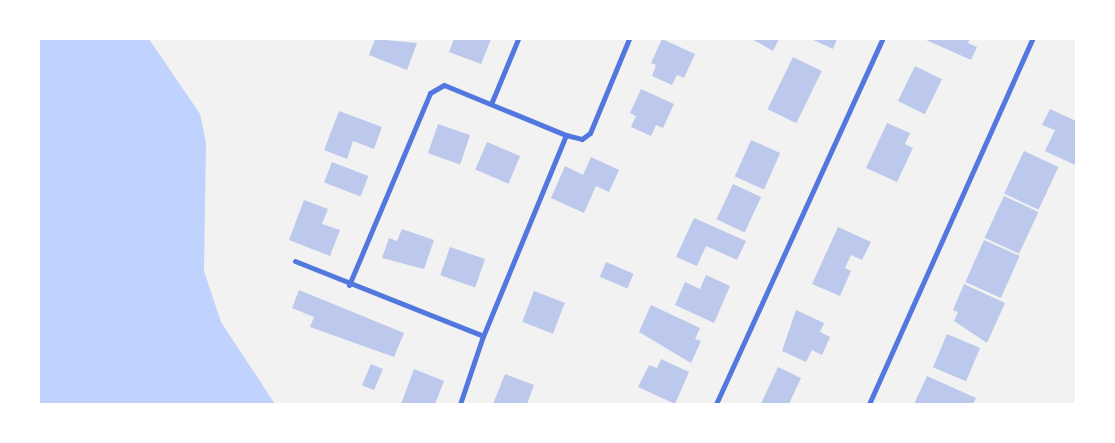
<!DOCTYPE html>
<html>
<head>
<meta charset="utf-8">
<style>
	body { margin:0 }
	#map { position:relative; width:1115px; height:443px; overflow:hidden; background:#f2f2f2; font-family:Jost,sans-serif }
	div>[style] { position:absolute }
	.water>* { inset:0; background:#bfd3fe }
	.building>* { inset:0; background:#bdc9ec; transform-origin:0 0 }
	.minor>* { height:5px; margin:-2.5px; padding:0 2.5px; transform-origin:2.5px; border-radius:2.5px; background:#5277de }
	span { translate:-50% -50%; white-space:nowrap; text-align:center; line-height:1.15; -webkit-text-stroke:4px #fff; paint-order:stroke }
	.frame { position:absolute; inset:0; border:40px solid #fff; pointer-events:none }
</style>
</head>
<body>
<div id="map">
	<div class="water">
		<i style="clip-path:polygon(39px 39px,149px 39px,200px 114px,206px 142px,204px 271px,221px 322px,275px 404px,39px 404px)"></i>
	</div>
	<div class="building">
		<i style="clip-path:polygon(375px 39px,417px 43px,407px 70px,369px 55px)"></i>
		<i style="clip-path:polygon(454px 39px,491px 39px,481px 64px,449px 52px)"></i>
		<i style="clip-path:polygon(662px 39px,695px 54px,684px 78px,677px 75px,672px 85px,652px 76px,656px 65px,651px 63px)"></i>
		<i style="clip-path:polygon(752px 39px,779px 39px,773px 51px)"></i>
		<i style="clip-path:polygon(811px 39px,837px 39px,833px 49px)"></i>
		<i style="clip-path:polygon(924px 39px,970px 39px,968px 43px,977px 47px,971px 60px)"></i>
		<i style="left:793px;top:57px;width:32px;height:58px;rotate:26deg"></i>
		<i style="left:915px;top:66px;width:30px;height:39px;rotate:26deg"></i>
		<i style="clip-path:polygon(641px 89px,674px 104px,663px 128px,656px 125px,651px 136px,631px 127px,636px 116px,630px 113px)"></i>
		<i style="clip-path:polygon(1050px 109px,1076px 121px,1075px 165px,1045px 151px,1055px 130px,1042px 125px)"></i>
		<i style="clip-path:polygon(339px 111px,382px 127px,374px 149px,353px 141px,347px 159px,324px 150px)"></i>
		<i style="clip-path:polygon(887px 123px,910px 133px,905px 144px,913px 148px,897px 182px,866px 168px)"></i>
		<i style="left:438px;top:124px;width:34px;height:31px;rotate:19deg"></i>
		<i style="left:751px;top:140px;width:32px;height:40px;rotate:24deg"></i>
		<i style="left:487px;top:142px;width:36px;height:30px;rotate:23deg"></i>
		<i style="left:1024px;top:151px;width:38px;height:47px;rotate:25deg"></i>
		<i style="clip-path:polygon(591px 157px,619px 170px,609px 192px,596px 186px,584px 213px,551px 198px,565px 166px,583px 175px)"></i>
		<i style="left:332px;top:162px;width:39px;height:22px;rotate:21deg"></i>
		<i style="left:733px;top:184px;width:31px;height:39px;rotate:25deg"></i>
		<i style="left:1004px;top:196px;width:38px;height:46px;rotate:25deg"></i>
		<i style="clip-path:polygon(304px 200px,328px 209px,322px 224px,340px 230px,330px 256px,289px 240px)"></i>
		<i style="clip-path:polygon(694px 218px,746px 241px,737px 260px,706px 246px,697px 266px,676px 257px)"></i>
		<i style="clip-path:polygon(838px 227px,871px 242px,862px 260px,851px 255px,845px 268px,851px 271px,840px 296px,812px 284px)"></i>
		<i style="clip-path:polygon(402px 229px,434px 240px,424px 269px,382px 258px,389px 238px,397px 241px)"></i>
		<i style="left:984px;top:240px;width:39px;height:46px;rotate:24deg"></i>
		<i style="left:450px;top:247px;width:37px;height:30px;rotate:19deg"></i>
		<i style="left:606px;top:262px;width:30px;height:16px;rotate:23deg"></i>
		<i style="clip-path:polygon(706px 275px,730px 286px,714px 323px,675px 305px,685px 282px,700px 289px)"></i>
		<i style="clip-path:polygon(964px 284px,1005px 303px,987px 343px,954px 321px,958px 312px,953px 310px)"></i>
		<i style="clip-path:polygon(299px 290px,404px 333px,394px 357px,310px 327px,314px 317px,292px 308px)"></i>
		<i style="left:534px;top:291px;width:33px;height:33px;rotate:21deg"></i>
		<i style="clip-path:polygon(651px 305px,700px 328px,695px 339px,701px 341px,691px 363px,639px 332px)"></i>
		<i style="clip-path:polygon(796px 310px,824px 323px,820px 332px,830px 337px,822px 355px,812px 350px,806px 362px,782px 351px)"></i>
		<i style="left:947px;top:334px;width:36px;height:36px;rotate:23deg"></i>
		<i style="clip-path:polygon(661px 359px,689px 372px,675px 404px,638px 387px,649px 365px,657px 368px)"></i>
		<i style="left:371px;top:364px;width:13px;height:23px;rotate:23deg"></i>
		<i style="clip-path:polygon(778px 367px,801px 378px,789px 404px,761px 404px)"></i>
		<i style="clip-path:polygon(414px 369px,444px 381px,435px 404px,401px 404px)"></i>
		<i style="clip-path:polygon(505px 374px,534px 385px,527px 404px,493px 404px)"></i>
		<i style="clip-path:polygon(927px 376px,976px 398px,973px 404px,914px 404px)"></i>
	</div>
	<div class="minor">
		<i style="left:491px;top:104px;width:70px;rotate:-67.4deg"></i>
		<i style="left:566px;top:135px;width:16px;rotate:14deg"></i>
		<i style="left:582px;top:139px;width:10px;rotate:-37deg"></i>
		<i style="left:590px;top:133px;width:102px;rotate:-67.5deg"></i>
		<i style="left:295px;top:261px;width:202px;rotate:21.7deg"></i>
		<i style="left:349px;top:285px;width:208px;rotate:-67.1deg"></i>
		<i style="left:430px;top:93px;width:16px;rotate:-30deg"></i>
		<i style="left:444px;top:85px;width:132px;rotate:22.3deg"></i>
		<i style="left:566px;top:135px;width:217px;rotate:112.4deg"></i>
		<i style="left:483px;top:336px;width:72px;rotate:108.7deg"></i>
		<i style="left:716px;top:404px;width:401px;rotate:-65.5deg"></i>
		<i style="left:869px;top:404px;width:400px;rotate:-65.9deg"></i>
	</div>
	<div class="frame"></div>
</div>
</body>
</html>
